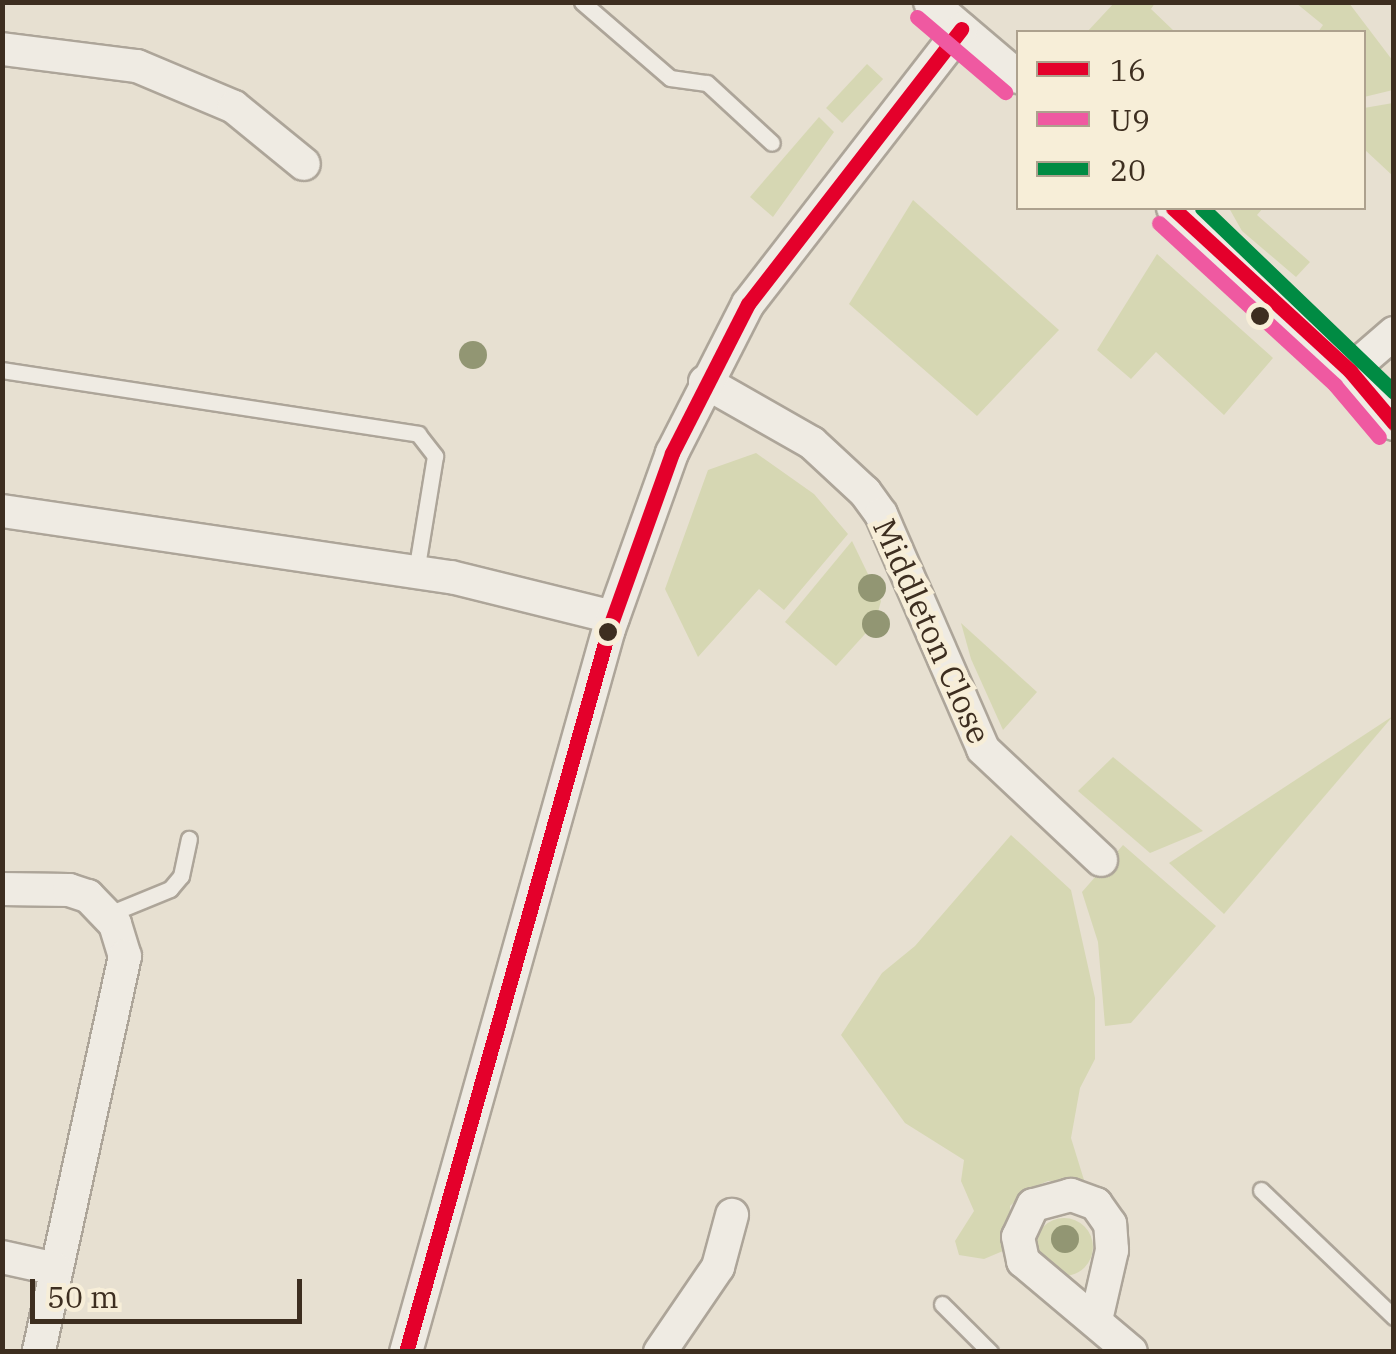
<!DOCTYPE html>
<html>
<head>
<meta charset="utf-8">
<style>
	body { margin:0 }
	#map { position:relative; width:1396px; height:1354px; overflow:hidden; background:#e7e0d1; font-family:"IBM Plex Serif",serif }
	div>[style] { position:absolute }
	.green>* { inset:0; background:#d6d7b3; transform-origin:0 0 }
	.round { border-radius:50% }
	.roads { filter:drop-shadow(2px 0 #ada599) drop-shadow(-2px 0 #ada599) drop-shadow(0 2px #ada599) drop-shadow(0 -2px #ada599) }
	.lane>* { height:15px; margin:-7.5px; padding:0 7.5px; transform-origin:7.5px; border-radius:7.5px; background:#efebe3 }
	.street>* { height:32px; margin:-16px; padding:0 16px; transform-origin:16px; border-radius:16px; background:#efebe3 }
	.bus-1>* { height:15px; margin:-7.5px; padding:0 7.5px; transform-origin:7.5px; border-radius:7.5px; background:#e4002b }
	.bus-2>* { height:15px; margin:-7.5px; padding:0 7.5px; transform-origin:7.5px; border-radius:7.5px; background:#ef59a1 }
	.bus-3>* { height:15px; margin:-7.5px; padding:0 7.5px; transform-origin:7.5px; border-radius:7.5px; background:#008b43 }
	.trees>* { width:28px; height:28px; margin:-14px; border-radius:50%; background:#929673 }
	.dots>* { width:28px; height:28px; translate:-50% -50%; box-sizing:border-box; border:5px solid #f7eed8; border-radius:50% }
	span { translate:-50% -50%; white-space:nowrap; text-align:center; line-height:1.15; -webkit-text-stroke:9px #f7eed8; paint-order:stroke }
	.street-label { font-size:32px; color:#3d2e20 }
	.frame { position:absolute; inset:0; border:5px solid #3d2e20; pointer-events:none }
	.legend { position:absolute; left:1016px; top:30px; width:350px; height:180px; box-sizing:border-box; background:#f7eed8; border:2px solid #ada18e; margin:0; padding:12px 18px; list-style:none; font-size:30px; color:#3d2e20 }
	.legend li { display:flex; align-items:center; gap:20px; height:50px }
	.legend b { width:50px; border:2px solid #ada18e }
	.scale { position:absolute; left:30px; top:1279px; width:272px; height:45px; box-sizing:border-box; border:5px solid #3d2e20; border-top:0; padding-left:12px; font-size:30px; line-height:35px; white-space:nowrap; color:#3d2e20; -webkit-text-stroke:8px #f7eed8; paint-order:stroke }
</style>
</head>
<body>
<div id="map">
	<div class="green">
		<i style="clip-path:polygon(1115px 2px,1155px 3px,1151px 9px,1175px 32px,1087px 32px)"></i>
		<i style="clip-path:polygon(1296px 3px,1349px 3px,1393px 61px,1393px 90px,1364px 97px,1364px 32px,1318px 32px,1323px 25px)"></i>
		<i style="left:867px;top:64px;width:22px;height:60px;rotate:43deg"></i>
		<i style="clip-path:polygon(1393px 103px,1394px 103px,1393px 176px,1364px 149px,1364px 108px)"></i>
		<i style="clip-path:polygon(819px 117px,834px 132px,773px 217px,750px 197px)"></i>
		<i style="clip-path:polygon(913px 200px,1059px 330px,977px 416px,849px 304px)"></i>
		<i style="clip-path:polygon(1229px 208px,1263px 208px,1257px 215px,1310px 262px,1296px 277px,1242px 231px)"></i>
		<i style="clip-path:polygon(1157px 254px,1273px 358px,1224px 415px,1156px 352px,1131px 379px,1097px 350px)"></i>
		<i style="clip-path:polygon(756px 453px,814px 494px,848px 534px,784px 610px,759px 589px,698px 657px,665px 589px,708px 470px)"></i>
		<i style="clip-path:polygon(852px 541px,881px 601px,875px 623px,836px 666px,785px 622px)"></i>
		<i style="clip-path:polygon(961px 623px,1037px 692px,1003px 730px,971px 659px)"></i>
		<i style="clip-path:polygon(1393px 716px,1224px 914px,1169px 863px)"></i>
		<i style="clip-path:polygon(1113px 757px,1203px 831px,1150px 853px,1078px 791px)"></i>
		<i style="clip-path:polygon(1011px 835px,1071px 890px,1095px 998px,1095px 1059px,1080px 1088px,1071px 1138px,1084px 1180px,1048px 1181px,1029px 1189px,1010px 1206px,1010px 1248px,984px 1259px,959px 1255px,955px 1241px,974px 1211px,961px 1181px,964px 1160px,905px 1123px,841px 1035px,882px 973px,915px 946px)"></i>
		<i style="clip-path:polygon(1123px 845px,1216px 926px,1131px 1023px,1105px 1026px,1098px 942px,1082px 892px)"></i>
		<i class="round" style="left:1035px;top:1218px;width:58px;height:58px"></i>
	</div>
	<div class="roads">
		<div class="lane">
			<i style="left:582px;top:2px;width:116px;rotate:40.8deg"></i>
			<i style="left:670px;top:78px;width:37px;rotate:8deg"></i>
			<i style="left:707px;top:83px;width:88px;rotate:42.7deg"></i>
			<i style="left:2px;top:370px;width:421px;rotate:8.7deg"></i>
			<i style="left:418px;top:434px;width:28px;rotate:52deg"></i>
			<i style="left:435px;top:456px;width:118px;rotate:99.3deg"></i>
			<i style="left:109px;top:914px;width:66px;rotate:-22.3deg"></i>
			<i style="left:170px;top:889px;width:17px;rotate:-50deg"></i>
			<i style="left:181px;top:876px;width:38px;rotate:-78deg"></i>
			<i style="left:1261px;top:1190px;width:184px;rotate:43.7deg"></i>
			<i style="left:942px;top:1304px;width:68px;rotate:45deg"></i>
		</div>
		<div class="street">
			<i style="left:930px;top:2px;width:116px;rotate:40.4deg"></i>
			<i style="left:2px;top:49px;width:136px;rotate:7.2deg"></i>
			<i style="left:137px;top:66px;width:105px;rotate:22.9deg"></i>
			<i style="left:234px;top:107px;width:90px;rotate:39.2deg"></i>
			<i style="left:1173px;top:208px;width:241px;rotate:42.6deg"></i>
			<i style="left:1350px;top:371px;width:69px;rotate:50.3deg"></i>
			<i style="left:1350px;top:371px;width:58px;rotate:-40.8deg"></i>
			<i style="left:705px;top:382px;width:123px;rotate:29.7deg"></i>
			<i style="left:812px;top:443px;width:72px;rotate:42.8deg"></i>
			<i style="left:865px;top:492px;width:27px;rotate:54deg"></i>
			<i style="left:881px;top:514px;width:256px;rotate:66.5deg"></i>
			<i style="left:983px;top:749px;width:162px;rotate:43.2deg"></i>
			<i style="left:2px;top:511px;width:454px;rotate:8.4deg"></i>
			<i style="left:451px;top:577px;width:167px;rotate:13.9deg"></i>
			<i style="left:2px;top:889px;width:67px;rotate:0.9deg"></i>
			<i style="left:69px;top:890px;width:20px;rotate:18deg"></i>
			<i style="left:88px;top:896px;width:39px;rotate:46deg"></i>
			<i style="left:115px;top:924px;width:34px;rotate:73deg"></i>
			<i style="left:125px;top:956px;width:405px;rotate:102.3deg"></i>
			<i style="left:2px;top:1257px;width:55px;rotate:12.5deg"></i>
			<i style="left:1096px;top:1320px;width:72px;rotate:-77.1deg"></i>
			<i style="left:1112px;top:1250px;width:26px;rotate:-94deg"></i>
			<i style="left:1110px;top:1224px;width:24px;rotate:-125deg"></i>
			<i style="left:1096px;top:1204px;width:27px;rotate:-160deg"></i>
			<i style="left:1071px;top:1195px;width:39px;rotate:165deg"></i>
			<i style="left:1033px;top:1205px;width:35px;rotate:115deg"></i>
			<i style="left:1018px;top:1237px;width:25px;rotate:78deg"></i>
			<i style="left:1023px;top:1261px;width:141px;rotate:40.1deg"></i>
			<i style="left:406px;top:1352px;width:751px;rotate:-74.32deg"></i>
			<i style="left:609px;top:629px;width:187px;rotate:-70.3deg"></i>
			<i style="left:672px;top:453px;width:167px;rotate:-63deg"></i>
			<i style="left:748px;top:304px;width:348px;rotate:-52.2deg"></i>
			<i style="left:660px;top:1352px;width:103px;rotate:-55.7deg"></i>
			<i style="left:718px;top:1267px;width:54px;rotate:-74.9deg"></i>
		</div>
	</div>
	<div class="bus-1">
		<i style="left:1173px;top:208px;width:241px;rotate:42.6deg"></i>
		<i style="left:1350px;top:371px;width:68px;rotate:49.8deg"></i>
		<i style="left:406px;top:1352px;width:751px;rotate:-74.32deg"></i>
		<i style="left:609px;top:629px;width:187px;rotate:-70.3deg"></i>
		<i style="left:672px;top:453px;width:167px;rotate:-63deg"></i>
		<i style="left:748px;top:304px;width:348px;rotate:-52.2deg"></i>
	</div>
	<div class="bus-2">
		<i style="left:917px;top:17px;width:116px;rotate:40.4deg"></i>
		<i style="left:1159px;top:223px;width:239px;rotate:42.6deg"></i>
		<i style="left:1335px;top:385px;width:68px;rotate:49.8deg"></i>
	</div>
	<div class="bus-3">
		<i style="left:1202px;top:208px;width:266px;rotate:43.8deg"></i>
	</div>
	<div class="trees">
		<i style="left:473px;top:355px"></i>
		<i style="left:872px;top:588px"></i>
		<i style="left:876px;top:624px"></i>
		<i style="left:1065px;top:1239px"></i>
	</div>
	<div class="dots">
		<i style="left:1260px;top:316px;background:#3d2e20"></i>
		<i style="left:608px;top:632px;background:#3d2e20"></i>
	</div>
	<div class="street-label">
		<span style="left:932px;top:631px;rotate:66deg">Middleton Close</span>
	</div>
	<div class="frame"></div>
	<ul class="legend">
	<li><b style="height:12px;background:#e4002b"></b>16</li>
	<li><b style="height:12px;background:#ef59a1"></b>U9</li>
	<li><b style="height:12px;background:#008b43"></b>20</li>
	</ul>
	<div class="scale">50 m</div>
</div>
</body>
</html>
